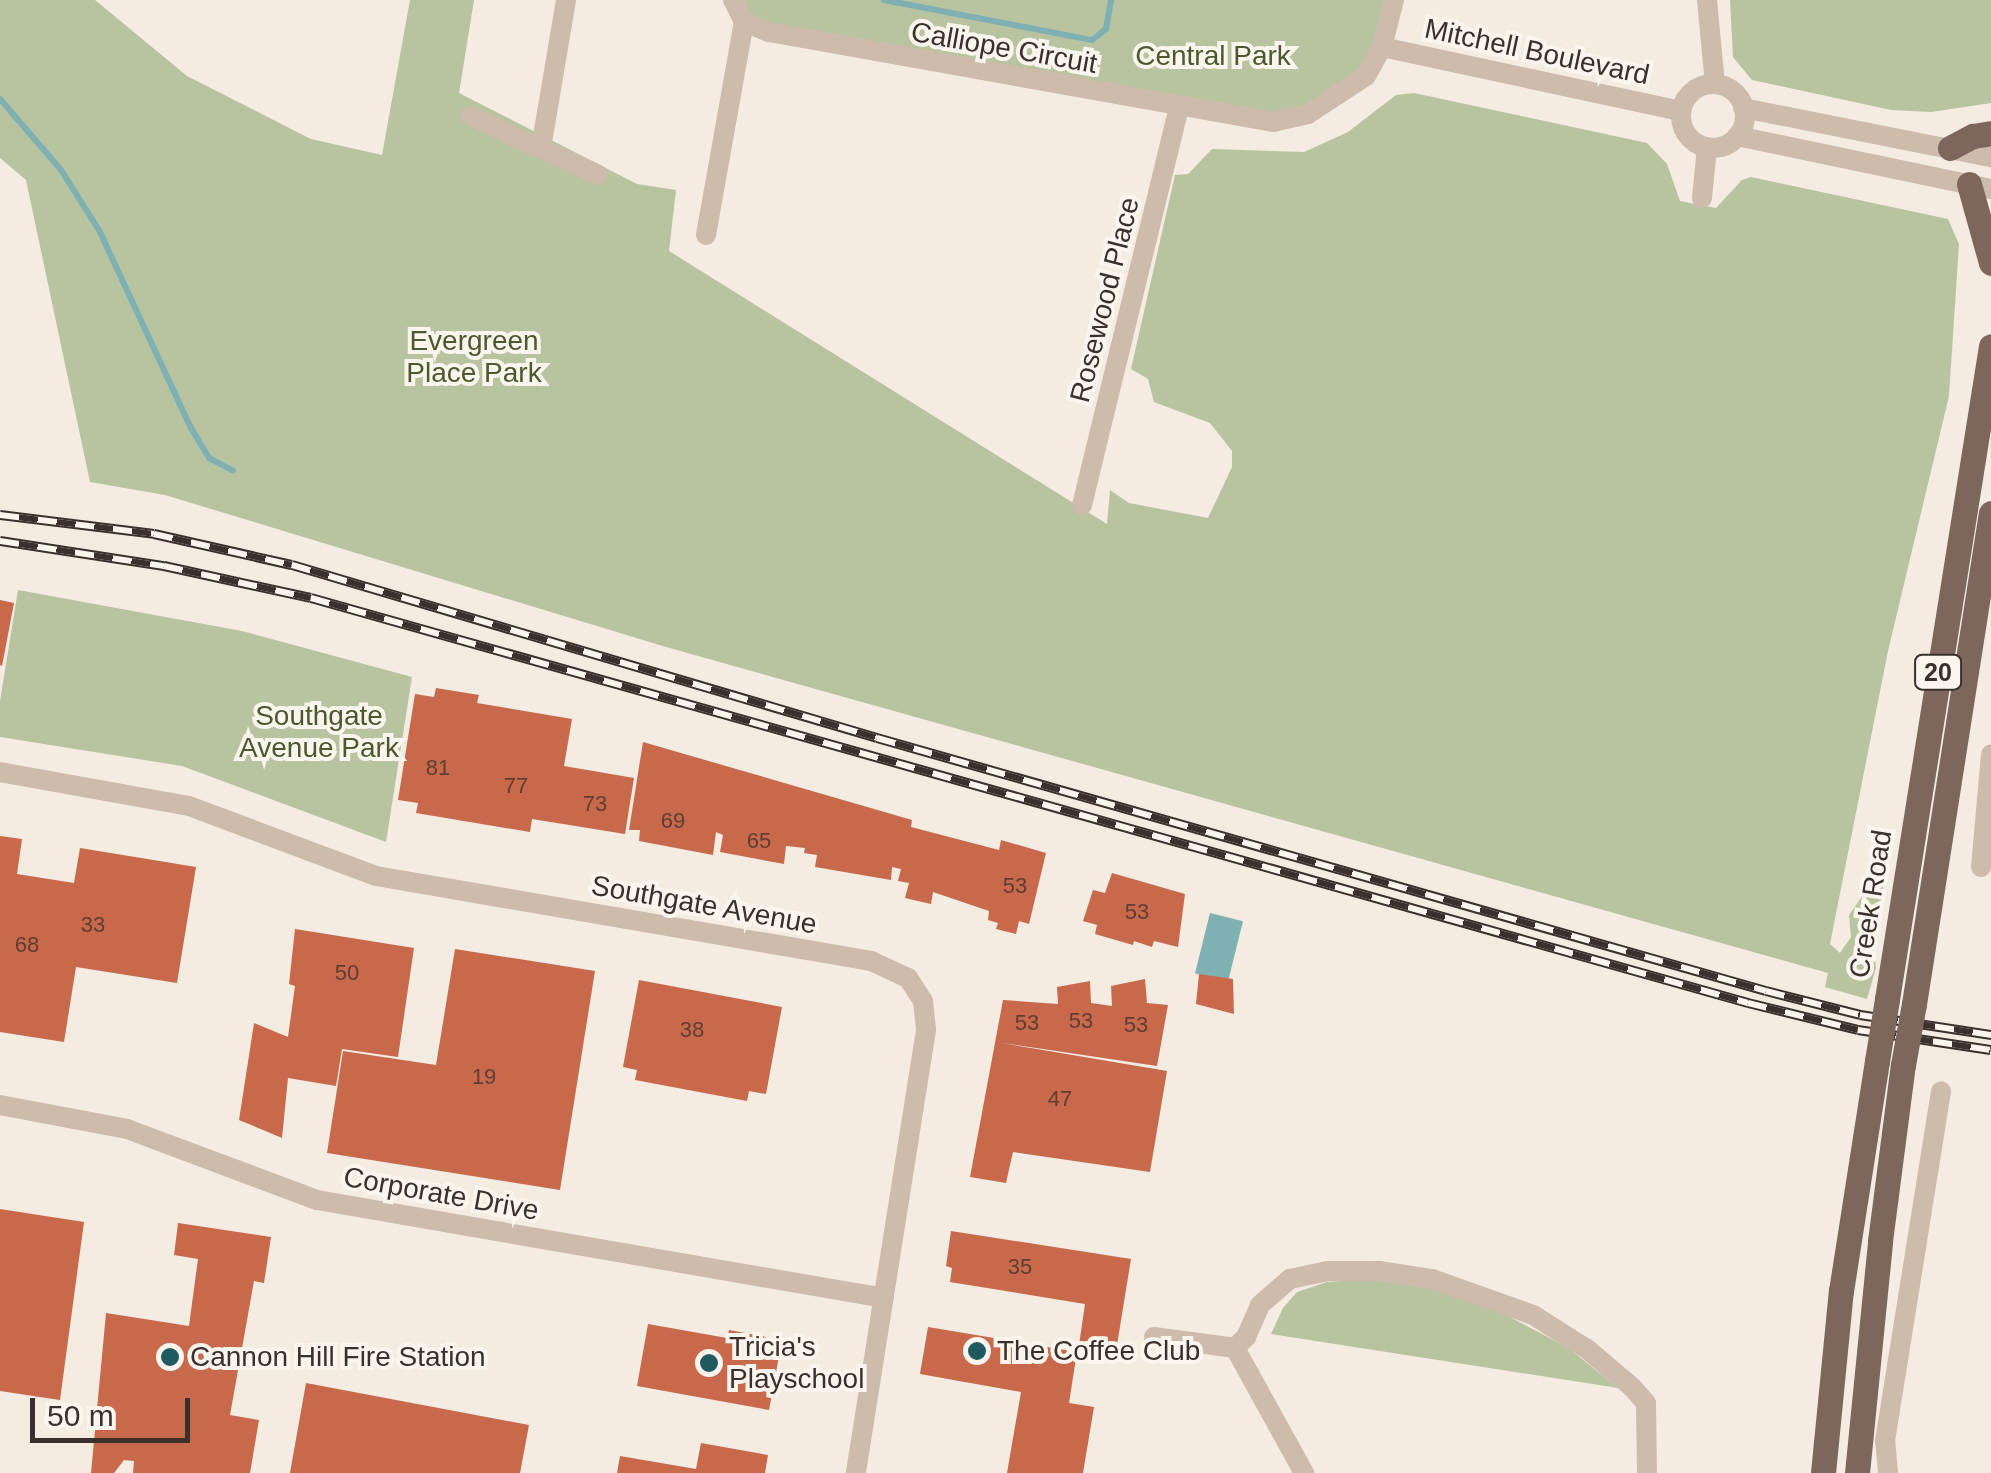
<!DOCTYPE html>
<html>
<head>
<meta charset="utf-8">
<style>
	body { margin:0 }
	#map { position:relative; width:1991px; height:1473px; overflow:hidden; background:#f4ebe1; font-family:Helvetica,sans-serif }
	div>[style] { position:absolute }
	.green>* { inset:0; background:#b8c4a0 }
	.water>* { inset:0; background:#7fb0b2; transform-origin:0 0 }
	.stream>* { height:6px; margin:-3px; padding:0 3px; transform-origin:3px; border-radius:3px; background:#7fb0b2 }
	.building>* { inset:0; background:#c8694b }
	.minor>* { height:20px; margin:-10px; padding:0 10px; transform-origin:10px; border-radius:10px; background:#cdbbac }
	.minor>.ring { margin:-10px; padding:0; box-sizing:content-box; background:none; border:20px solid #cdbbac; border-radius:50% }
	.major>* { height:25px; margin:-12.5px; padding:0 12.5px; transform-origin:12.5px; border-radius:12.5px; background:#7d675c }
	.rail>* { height:10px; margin-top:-5px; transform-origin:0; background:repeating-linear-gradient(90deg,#fbf5ee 0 19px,#3b302b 0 38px); box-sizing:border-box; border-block:2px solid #3b302b }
	.major-bridge>* { height:25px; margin:-12.5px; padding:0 12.5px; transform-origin:12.5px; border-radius:12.5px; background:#7d675c }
	.dots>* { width:28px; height:28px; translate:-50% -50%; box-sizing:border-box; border:5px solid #fbf5ee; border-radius:50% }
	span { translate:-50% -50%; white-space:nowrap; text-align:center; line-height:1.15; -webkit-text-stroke:8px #fbf5ee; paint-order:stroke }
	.number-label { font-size:22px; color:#5e3e33 }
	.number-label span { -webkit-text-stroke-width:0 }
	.shield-label span { padding:2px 8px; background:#fbf5ee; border:2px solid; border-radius:8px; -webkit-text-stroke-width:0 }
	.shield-label { font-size:25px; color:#3b302b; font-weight:700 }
	.street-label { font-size:28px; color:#3b302b }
	.park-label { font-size:28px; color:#4a5a2e }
	.poi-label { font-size:28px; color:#3b302b }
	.left { translate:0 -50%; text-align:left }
	.scale { position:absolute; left:30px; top:1398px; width:160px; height:45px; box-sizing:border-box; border:5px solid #3b302b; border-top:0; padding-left:12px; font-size:30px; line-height:35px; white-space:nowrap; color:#3b302b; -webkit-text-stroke:8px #fbf5ee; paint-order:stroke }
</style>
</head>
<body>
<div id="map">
	<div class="green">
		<i style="clip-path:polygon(0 0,95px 0,187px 76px,311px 139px,382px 155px,410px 0,474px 0,459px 93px,637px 184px,676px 190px,669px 251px,1107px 524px,1110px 490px,1129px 503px,1208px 518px,1232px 467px,1232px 451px,1210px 423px,1154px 402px,1148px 379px,1131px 369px,1175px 175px,1188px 174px,1212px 149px,1304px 152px,1348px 132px,1396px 95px,1414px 93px,1647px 143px,1667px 164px,1680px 201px,1716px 208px,1742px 180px,1751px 177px,1948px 219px,1959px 244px,1949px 396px,1888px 651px,1830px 944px,1840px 953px,1851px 937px,1849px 915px,1868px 888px,1882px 881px,1885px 896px,1872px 932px,1876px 968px,1867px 999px,1825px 987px,1828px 973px,666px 647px,165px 495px,90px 482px,26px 180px,0 158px)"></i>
		<i style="clip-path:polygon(733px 0,1394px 0,1366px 76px,1273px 122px,769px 32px)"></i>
		<i style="clip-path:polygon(1730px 0,1991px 0,1991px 103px,1931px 112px,1891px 110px,1752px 80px,1733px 57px)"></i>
		<i style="clip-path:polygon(18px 590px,242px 631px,412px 677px,386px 842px,182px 766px,0 737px,0 701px)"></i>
		<i style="clip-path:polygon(1366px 1279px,1421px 1284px,1485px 1304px,1567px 1347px,1618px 1388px,1271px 1334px,1283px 1308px,1297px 1292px,1327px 1282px)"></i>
	</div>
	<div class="water">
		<i style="left:1210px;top:913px;width:34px;height:62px;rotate:14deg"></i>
	</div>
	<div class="stream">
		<i style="left:884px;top:0;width:212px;rotate:10.9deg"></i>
		<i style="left:1092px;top:40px;width:18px;rotate:-38deg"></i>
		<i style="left:1106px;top:29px;width:29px;rotate:-80deg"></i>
		<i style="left:0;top:99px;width:94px;rotate:49.3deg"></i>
		<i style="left:61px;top:170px;width:71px;rotate:57.7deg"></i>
		<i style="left:99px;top:230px;width:218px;rotate:65.1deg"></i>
		<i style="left:191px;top:428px;width:35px;rotate:59deg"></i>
		<i style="left:209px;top:458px;width:27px;rotate:28deg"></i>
	</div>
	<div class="building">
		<i style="clip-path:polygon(0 600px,14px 603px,2px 666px,0 665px)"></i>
		<i style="clip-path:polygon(436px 688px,479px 695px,477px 703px,572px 719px,564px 766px,634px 778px,625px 834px,532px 819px,530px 832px,416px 813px,418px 803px,398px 800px,415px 694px,434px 697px)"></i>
		<i style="clip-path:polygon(643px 742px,912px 820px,911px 827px,999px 850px,1001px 840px,1046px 853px,1029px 924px,1019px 921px,1016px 934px,996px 929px,998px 923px,988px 920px,989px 911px,933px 892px,931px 904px,905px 898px,909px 883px,898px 881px,901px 869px,892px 867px,891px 880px,815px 867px,817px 855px,804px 853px,805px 848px,786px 846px,784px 864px,720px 852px,723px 835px,716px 832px,713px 855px,639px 841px,640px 830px,629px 830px)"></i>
		<i style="clip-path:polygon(0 836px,22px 839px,17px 874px,74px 883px,80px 848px,196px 867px,177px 983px,76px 967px,64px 1042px,0 1032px)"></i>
		<i style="clip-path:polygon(1112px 873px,1185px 894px,1178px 947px,1154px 941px,1152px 947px,1134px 941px,1133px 945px,1095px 934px,1097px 925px,1083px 921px,1093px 890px,1105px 893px)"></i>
		<i style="clip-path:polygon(295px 929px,414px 948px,398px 1057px,342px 1049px,336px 1086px,288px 1078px,282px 1138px,239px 1120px,254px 1023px,288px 1037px,295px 986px,289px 984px)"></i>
		<i style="clip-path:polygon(455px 949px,595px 971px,560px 1190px,327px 1153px,343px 1051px,436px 1065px)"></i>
		<i style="clip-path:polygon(1199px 974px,1233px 979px,1234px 1014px,1196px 1004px)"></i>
		<i style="clip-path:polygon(1145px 979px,1147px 1003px,1168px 1005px,1157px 1066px,1002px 1043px,1167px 1071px,1150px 1172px,1013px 1152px,1006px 1183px,970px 1177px,1003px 1000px,1058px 1004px,1057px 987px,1090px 981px,1091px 1003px,1112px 1006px,1111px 986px)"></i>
		<i style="clip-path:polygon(639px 980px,782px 1007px,766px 1094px,749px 1091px,747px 1101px,635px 1080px,637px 1070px,623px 1067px)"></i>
		<i style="clip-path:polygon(0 1209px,84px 1222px,60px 1400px,0 1391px)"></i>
		<i style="clip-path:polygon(178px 1223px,271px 1237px,264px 1283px,254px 1281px,230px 1415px,259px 1420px,250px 1473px,133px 1473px,134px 1461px,124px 1460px,114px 1473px,91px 1473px,106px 1313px,189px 1326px,198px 1259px,174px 1255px)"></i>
		<i style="clip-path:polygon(951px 1231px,1131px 1259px,1116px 1351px,1079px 1345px,1085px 1304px,950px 1282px,952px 1268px,946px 1266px)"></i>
		<i style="clip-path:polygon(648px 1324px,727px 1338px,729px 1330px,782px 1340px,769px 1410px,637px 1386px)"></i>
		<i style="clip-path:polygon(928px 1327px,1077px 1352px,1069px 1403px,1094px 1407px,1083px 1473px,1007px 1473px,1021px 1392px,920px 1374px)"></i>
		<i style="clip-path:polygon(306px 1383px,529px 1425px,520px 1473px,290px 1473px)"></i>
		<i style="clip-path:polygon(701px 1443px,768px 1455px,765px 1473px,617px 1473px,620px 1456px,696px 1469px)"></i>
	</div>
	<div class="minor">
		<i style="left:733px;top:0;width:25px;rotate:63deg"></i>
		<i style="left:744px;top:22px;width:27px;rotate:22deg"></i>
		<i style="left:769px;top:32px;width:512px;rotate:10.12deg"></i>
		<i style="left:1273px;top:122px;width:36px;rotate:-13deg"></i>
		<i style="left:1308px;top:114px;width:69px;rotate:-33.2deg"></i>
		<i style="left:1366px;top:76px;width:33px;rotate:-61deg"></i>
		<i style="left:1382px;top:47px;width:49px;rotate:-75.7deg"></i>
		<i style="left:1707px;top:0;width:84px;rotate:84.6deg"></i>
		<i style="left:1382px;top:47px;width:306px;rotate:12.1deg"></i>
		<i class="ring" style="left:1681px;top:84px;width:44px;height:44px"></i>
		<i style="left:1743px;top:108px;width:253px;rotate:11.2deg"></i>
		<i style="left:471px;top:116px;width:140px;rotate:24.9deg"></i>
		<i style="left:1737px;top:136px;width:259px;rotate:11.8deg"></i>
		<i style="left:541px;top:148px;width:150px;rotate:-80.4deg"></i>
		<i style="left:1702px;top:198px;width:51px;rotate:-84.4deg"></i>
		<i style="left:706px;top:235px;width:216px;rotate:-79.9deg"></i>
		<i style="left:1082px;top:505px;width:410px;rotate:-76.3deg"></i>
		<i style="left:0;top:772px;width:192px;rotate:10.2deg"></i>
		<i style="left:189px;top:806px;width:200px;rotate:20.5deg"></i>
		<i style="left:376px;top:876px;width:502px;rotate:9.74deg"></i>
		<i style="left:871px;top:961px;width:41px;rotate:24.7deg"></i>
		<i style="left:908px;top:978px;width:27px;rotate:57deg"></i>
		<i style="left:923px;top:1001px;width:29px;rotate:84deg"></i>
		<i style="left:926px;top:1030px;width:448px;rotate:99deg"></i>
		<i style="left:1981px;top:867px;width:113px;rotate:-84.9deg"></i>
		<i style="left:0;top:1105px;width:129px;rotate:10.7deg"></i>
		<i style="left:127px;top:1129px;width:203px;rotate:20.5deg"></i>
		<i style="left:317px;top:1200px;width:575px;rotate:9.81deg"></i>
		<i style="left:1154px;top:1337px;width:82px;rotate:7.7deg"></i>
		<i style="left:1235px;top:1348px;width:16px;rotate:-45deg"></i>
		<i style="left:1246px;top:1337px;width:35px;rotate:-66deg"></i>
		<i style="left:1260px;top:1305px;width:40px;rotate:-41deg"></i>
		<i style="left:1290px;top:1279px;width:38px;rotate:-12deg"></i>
		<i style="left:1327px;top:1271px;width:52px"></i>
		<i style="left:1379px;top:1271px;width:54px;rotate:8.6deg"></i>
		<i style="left:1432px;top:1279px;width:107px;rotate:19.6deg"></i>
		<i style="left:1533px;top:1315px;width:64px;rotate:32.2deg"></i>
		<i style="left:1587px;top:1349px;width:59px;rotate:40.2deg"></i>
		<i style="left:1632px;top:1387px;width:21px;rotate:49deg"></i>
		<i style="left:1646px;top:1403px;width:70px;rotate:89.2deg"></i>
		<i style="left:1235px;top:1348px;width:143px;rotate:61.1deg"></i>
		<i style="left:1888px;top:1473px;width:32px;rotate:-95deg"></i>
		<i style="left:1885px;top:1441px;width:354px;rotate:-80.9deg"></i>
	</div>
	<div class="major">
		<i style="left:1950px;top:148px;width:26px;rotate:-28deg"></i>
		<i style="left:1973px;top:136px;width:18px;rotate:-9deg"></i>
		<i style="left:1969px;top:184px;width:82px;rotate:74.4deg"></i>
		<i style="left:1887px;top:999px;width:661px;rotate:-80.95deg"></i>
		<i style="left:1914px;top:1004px;width:497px;rotate:-81.1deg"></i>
		<i style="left:1823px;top:1473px;width:183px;rotate:-84.4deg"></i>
		<i style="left:1841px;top:1291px;width:233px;rotate:-81.1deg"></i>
		<i style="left:1857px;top:1473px;width:233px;rotate:-84.3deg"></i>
		<i style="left:1880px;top:1241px;width:177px;rotate:-82.6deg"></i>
	</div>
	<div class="rail">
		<i style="left:0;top:515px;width:155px;rotate:7deg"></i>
		<i style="left:154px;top:534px;width:141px;rotate:12.7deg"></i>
		<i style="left:292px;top:565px;width:610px;rotate:16.47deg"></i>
		<i style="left:877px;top:738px;width:924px;rotate:15.89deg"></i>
		<i style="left:1766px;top:991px;width:97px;rotate:14.3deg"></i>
		<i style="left:1860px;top:1015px;width:133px;rotate:8.7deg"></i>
		<i style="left:0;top:541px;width:166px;rotate:8.7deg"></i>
		<i style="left:164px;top:566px;width:150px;rotate:12.3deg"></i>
		<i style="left:311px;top:598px;width:1493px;rotate:15.74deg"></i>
		<i style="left:1748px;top:1003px;width:113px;rotate:13.8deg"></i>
		<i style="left:1858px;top:1030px;width:134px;rotate:8.6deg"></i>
	</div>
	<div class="major-bridge">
		<i style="left:1877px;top:1061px;width:63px;rotate:-80.8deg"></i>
		<i style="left:1903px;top:1065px;width:62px;rotate:-79.8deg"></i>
	</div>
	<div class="dots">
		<i style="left:977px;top:1351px;background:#1f5a5e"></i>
		<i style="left:170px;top:1357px;background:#1f5a5e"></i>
		<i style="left:709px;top:1363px;background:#1f5a5e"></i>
	</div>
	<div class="number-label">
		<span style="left:438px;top:768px">81</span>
		<span style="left:516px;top:786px">77</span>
		<span style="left:595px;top:804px">73</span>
		<span style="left:673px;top:821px">69</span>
		<span style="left:759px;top:841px">65</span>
		<span style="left:1015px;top:886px">53</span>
		<span style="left:1137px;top:912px">53</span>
		<span style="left:93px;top:925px">33</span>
		<span style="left:27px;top:945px">68</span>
		<span style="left:347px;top:973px">50</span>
		<span style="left:1081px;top:1021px">53</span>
		<span style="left:1027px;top:1023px">53</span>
		<span style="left:1136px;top:1025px">53</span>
		<span style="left:692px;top:1030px">38</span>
		<span style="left:484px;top:1077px">19</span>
		<span style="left:1060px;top:1099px">47</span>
		<span style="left:1020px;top:1267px">35</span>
	</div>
	<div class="shield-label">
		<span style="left:1938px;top:672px">20</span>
	</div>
	<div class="street-label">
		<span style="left:1004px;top:48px;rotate:10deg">Calliope Circuit</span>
		<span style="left:1537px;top:52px;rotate:12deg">Mitchell Boulevard</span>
		<span style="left:1105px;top:300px;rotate:-76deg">Rosewood Place</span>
		<span style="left:1871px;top:904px;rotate:-81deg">Creek Road</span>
		<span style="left:704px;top:905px;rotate:10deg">Southgate Avenue</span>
		<span style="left:441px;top:1194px;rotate:10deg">Corporate Drive</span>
	</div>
	<div class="park-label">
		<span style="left:1213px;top:56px">Central Park</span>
		<span style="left:474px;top:357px">Evergreen<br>Place Park</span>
		<span style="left:319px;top:732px">Southgate<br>Avenue Park</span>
	</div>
	<div class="poi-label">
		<span class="left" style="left:729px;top:1363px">Tricia's<br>Playschool</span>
		<span class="left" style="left:997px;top:1351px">The Coffee Club</span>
		<span class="left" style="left:190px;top:1357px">Cannon Hill Fire Station</span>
	</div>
	<div class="scale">50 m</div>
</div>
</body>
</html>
